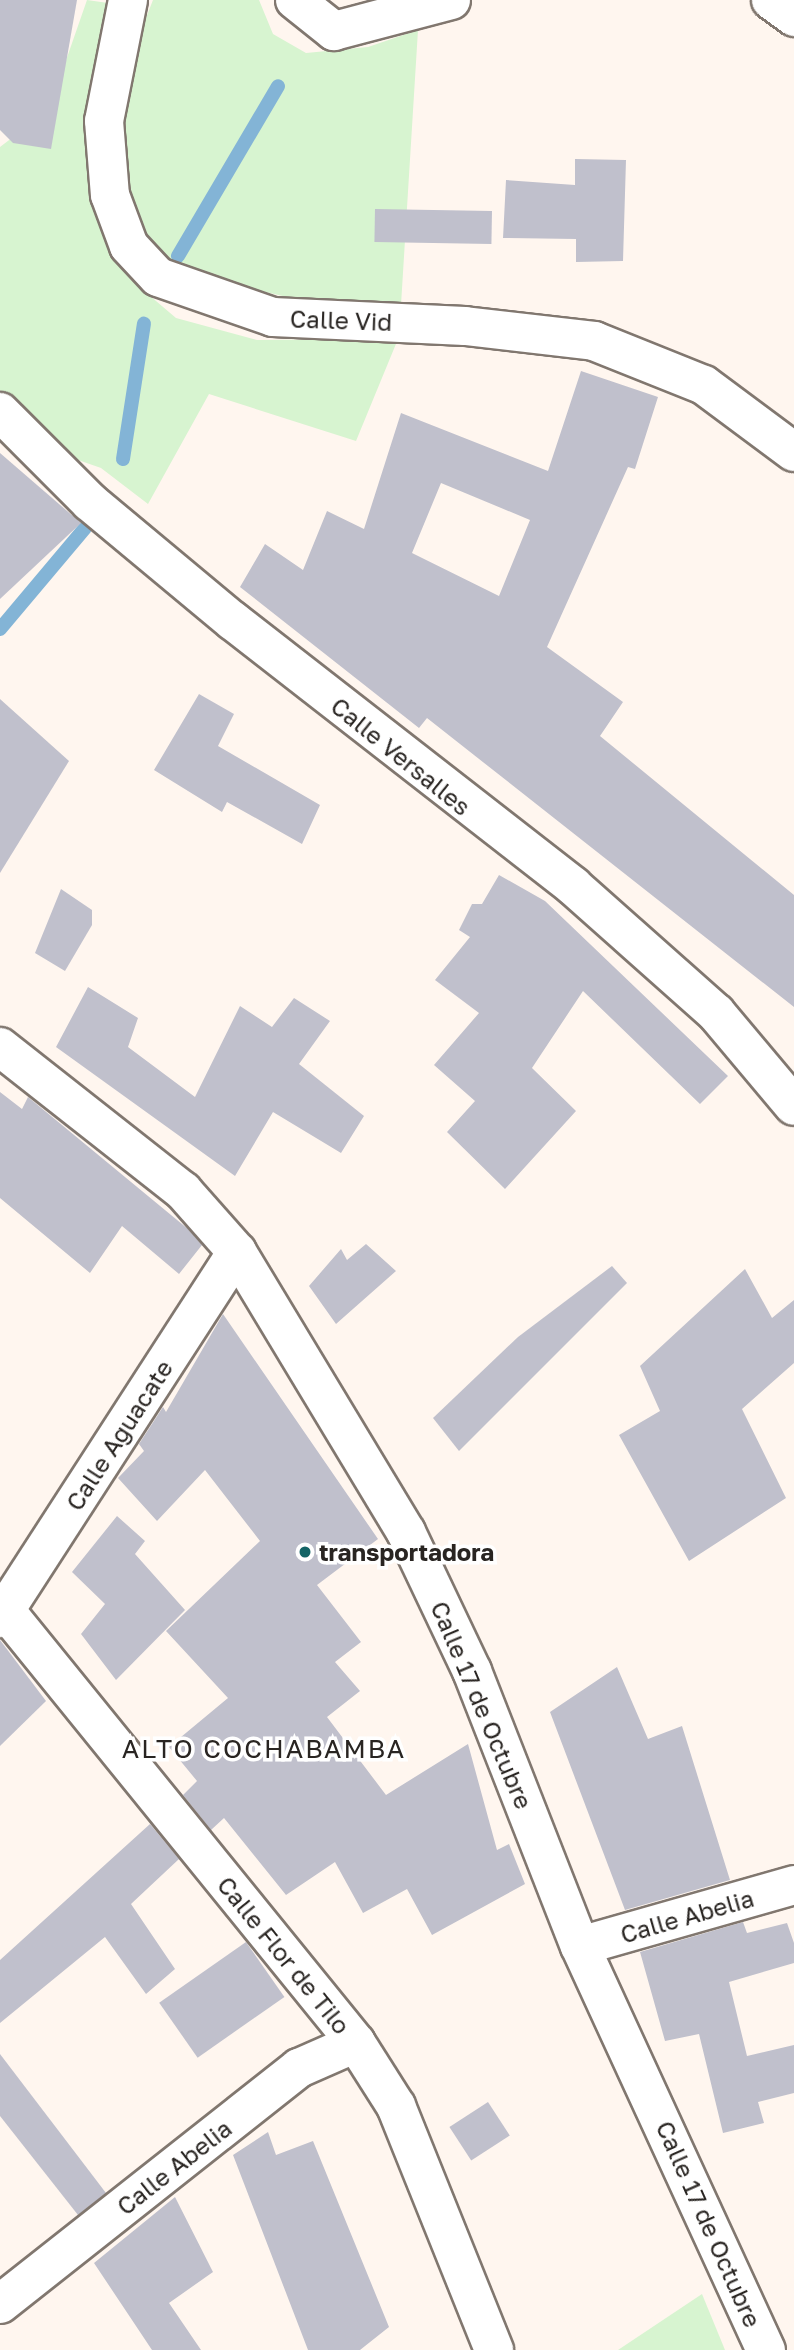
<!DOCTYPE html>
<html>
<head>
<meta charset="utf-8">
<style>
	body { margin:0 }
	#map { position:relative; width:794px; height:2350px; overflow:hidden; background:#fff6ef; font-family:"Golos Text",sans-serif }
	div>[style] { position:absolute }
	.green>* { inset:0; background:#d7f4d0 }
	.stream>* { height:14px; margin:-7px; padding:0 7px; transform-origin:7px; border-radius:7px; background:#83b4d6 }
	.building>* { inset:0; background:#c0c0cc; transform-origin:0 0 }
	.roads { filter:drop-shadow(2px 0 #81776f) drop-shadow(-2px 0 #81776f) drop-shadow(0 2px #81776f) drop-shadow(0 -2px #81776f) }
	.street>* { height:38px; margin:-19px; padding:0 19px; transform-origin:19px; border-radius:19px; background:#fff }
	.secondary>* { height:38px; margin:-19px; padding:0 19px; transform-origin:19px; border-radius:19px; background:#fff }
	.dots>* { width:19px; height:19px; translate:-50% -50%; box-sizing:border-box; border:4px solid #fff; border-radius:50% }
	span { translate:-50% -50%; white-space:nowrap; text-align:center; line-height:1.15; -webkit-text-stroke:7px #fff; paint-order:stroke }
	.street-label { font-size:24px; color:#292522 }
	.poi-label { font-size:24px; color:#292522; font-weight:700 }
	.left { translate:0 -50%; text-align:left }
	.neighbourhood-label { font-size:26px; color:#292522; letter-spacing:2px }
</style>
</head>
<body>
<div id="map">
	<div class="green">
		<i style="clip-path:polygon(87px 0,115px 4px,114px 248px,129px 278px,176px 318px,257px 340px,398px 339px,356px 441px,209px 394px,148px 504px,101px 468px,61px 454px,0 390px,0 147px,17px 134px,39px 138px)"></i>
		<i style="clip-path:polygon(153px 0,259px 0,273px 34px,306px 53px,368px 47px,418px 30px,401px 305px,308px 302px,194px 275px,160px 255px,143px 232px,126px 178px,121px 123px,131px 56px)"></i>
		<i style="clip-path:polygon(702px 2294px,725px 2350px,618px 2350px)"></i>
	</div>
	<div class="stream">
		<i style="left:178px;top:256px;width:197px;rotate:-59.5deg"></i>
		<i style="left:123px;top:459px;width:137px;rotate:-81.2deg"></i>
		<i style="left:0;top:629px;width:132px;rotate:-49.9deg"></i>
	</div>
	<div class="building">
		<i style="clip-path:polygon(0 0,77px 0,51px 149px,13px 143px,0 130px)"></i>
		<i style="clip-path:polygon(575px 159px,626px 160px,623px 261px,576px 262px,576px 239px,503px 238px,506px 180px,575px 185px)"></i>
		<i style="left:375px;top:209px;width:117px;height:33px;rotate:1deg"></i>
		<i style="clip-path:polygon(evenodd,581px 371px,658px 397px,635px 469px,628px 467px,547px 647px,623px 702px,600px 736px,794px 895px,794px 1007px,427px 718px,419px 728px,240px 587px,265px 544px,303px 570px,327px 511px,364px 529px,401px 413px,548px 471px,581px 371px,441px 483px,530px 520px,499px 596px,412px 553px,441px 483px)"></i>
		<i style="clip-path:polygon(0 453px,81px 523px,0 599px)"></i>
		<i style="clip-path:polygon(199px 694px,234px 714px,218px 746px,320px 805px,302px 844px,227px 802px,222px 812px,154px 770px)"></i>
		<i style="clip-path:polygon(0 699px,69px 761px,0 873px)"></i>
		<i style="clip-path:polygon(499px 875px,545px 901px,728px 1076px,700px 1104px,583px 991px,532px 1068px,576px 1111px,505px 1189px,447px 1132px,475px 1101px,434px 1065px,479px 1013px,435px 980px,470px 937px,459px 930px,472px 904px,482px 904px)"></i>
		<i style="clip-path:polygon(61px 889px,92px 910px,92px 925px,65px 971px,35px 953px)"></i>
		<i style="clip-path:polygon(88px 987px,138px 1018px,128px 1047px,195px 1097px,240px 1006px,272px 1027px,294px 998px,330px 1021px,299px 1064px,364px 1116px,341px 1153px,273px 1112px,235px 1176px,56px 1047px)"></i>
		<i style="clip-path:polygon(0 1092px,22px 1109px,28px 1097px,188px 1229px,202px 1245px,179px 1274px,122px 1226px,90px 1273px,0 1198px)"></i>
		<i style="clip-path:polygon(366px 1244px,396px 1271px,336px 1324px,309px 1286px,341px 1249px,347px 1260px)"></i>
		<i style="clip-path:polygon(612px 1266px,627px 1283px,459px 1451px,433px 1418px,518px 1337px)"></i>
		<i style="clip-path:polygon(745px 1269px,772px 1318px,794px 1300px,794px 1363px,742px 1409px,786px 1498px,689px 1561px,619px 1435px,660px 1411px,640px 1366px)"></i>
		<i style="clip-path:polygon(223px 1314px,378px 1539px,317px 1585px,361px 1642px,335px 1662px,360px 1691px,327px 1717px,386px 1795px,468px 1744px,497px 1850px,509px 1844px,525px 1884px,432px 1935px,407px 1889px,363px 1913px,335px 1862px,286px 1895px,224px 1818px,211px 1830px,183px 1795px,197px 1781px,169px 1747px,228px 1698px,166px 1631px,260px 1541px,205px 1470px,157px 1521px,118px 1478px,144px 1451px,139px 1444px,163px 1407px,166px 1412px)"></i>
		<i style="clip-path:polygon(117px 1516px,145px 1541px,135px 1554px,185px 1610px,116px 1680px,81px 1634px,105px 1604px,72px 1572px)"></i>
		<i style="clip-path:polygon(0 1640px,46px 1701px,0 1746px)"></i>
		<i style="clip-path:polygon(617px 1667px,648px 1739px,682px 1726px,730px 1880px,625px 1910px,550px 1712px)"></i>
		<i style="clip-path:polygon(150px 1824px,179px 1859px,131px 1904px,175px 1969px,146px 1994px,105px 1937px,0 2023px,0 1960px)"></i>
		<i style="clip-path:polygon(743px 1922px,747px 1933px,787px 1923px,794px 1943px,794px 1963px,729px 1982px,747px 2056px,794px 2045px,794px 2093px,758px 2102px,764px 2123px,723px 2133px,699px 2034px,665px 2041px,640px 1952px)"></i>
		<i style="left:246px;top:1942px;width:67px;height:106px;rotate:55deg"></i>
		<i style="clip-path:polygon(0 2054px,106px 2193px,78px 2215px,0 2116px)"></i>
		<i style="left:488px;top:2102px;width:40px;height:46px;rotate:57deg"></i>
		<i style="clip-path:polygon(268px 2132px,276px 2155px,313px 2141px,389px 2327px,360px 2350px,308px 2350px,233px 2155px)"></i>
		<i style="clip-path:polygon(175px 2197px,213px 2272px,169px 2303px,201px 2350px,152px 2350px,94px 2263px)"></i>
	</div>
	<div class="roads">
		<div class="street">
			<i style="left:128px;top:0;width:123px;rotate:101.2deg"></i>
			<i style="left:104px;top:121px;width:74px;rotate:85.4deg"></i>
			<i style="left:110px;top:195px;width:54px;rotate:69.6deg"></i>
			<i style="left:129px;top:246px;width:42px;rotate:46.9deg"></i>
			<i style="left:158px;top:277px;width:122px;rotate:19.2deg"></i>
			<i style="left:273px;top:317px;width:192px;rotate:2.7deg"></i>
			<i style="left:465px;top:326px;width:130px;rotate:6.6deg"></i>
			<i style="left:594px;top:341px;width:118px;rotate:21.8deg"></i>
			<i style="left:704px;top:385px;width:112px;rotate:36.7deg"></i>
			<i style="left:0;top:1047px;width:233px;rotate:38.2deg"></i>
			<i style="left:183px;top:1191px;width:81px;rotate:48.5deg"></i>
			<i style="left:237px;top:1252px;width:327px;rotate:58.9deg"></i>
			<i style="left:406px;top:1532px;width:154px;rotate:64.6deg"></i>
			<i style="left:472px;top:1671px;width:295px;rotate:68.6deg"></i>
			<i style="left:580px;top:1946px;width:445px;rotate:65.3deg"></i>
			<i style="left:0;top:1604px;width:565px;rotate:50.96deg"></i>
			<i style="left:356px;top:2043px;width:75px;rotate:57.6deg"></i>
			<i style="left:396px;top:2106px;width:263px;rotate:68.1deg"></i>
			<i style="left:0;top:1618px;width:436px;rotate:-57.1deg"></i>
			<i style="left:580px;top:1946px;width:223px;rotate:-15.9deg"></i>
			<i style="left:0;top:2304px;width:381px;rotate:-38.3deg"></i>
			<i style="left:299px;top:2068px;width:62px;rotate:-23.7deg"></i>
		</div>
		<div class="secondary">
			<i style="left:295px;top:0;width:50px;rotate:38.5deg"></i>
			<i style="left:334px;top:31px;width:121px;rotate:-14.8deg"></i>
			<i style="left:771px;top:0;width:29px;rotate:36deg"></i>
			<i style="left:0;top:412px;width:127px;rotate:45deg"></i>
			<i style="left:90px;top:502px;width:186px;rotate:39.8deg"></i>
			<i style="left:233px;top:621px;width:431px;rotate:37.9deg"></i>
			<i style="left:573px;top:886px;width:191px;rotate:41.6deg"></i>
			<i style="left:716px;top:1013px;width:121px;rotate:50deg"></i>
		</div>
	</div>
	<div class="dots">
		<i style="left:305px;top:1552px;background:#146466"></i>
	</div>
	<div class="street-label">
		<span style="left:341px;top:320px;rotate:2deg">Calle Vid</span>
		<span style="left:401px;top:756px;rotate:39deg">Calle Versalles</span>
		<span style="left:119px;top:1435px;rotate:-57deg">Calle Aguacate</span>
		<span style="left:482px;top:1705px;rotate:67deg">Calle 17 de Octubre</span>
		<span style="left:687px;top:1916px;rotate:-16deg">Calle Abelia</span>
		<span style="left:284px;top:1955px;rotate:51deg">Calle Flor de Tilo</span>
		<span style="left:174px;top:2167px;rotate:-38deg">Calle Abelia</span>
		<span style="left:709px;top:2224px;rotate:66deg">Calle 17 de Octubre</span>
	</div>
	<div class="poi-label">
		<span class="left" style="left:319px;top:1552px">transportadora</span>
	</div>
	<div class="neighbourhood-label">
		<span style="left:264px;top:1749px">ALTO COCHABAMBA</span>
	</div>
</div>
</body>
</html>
